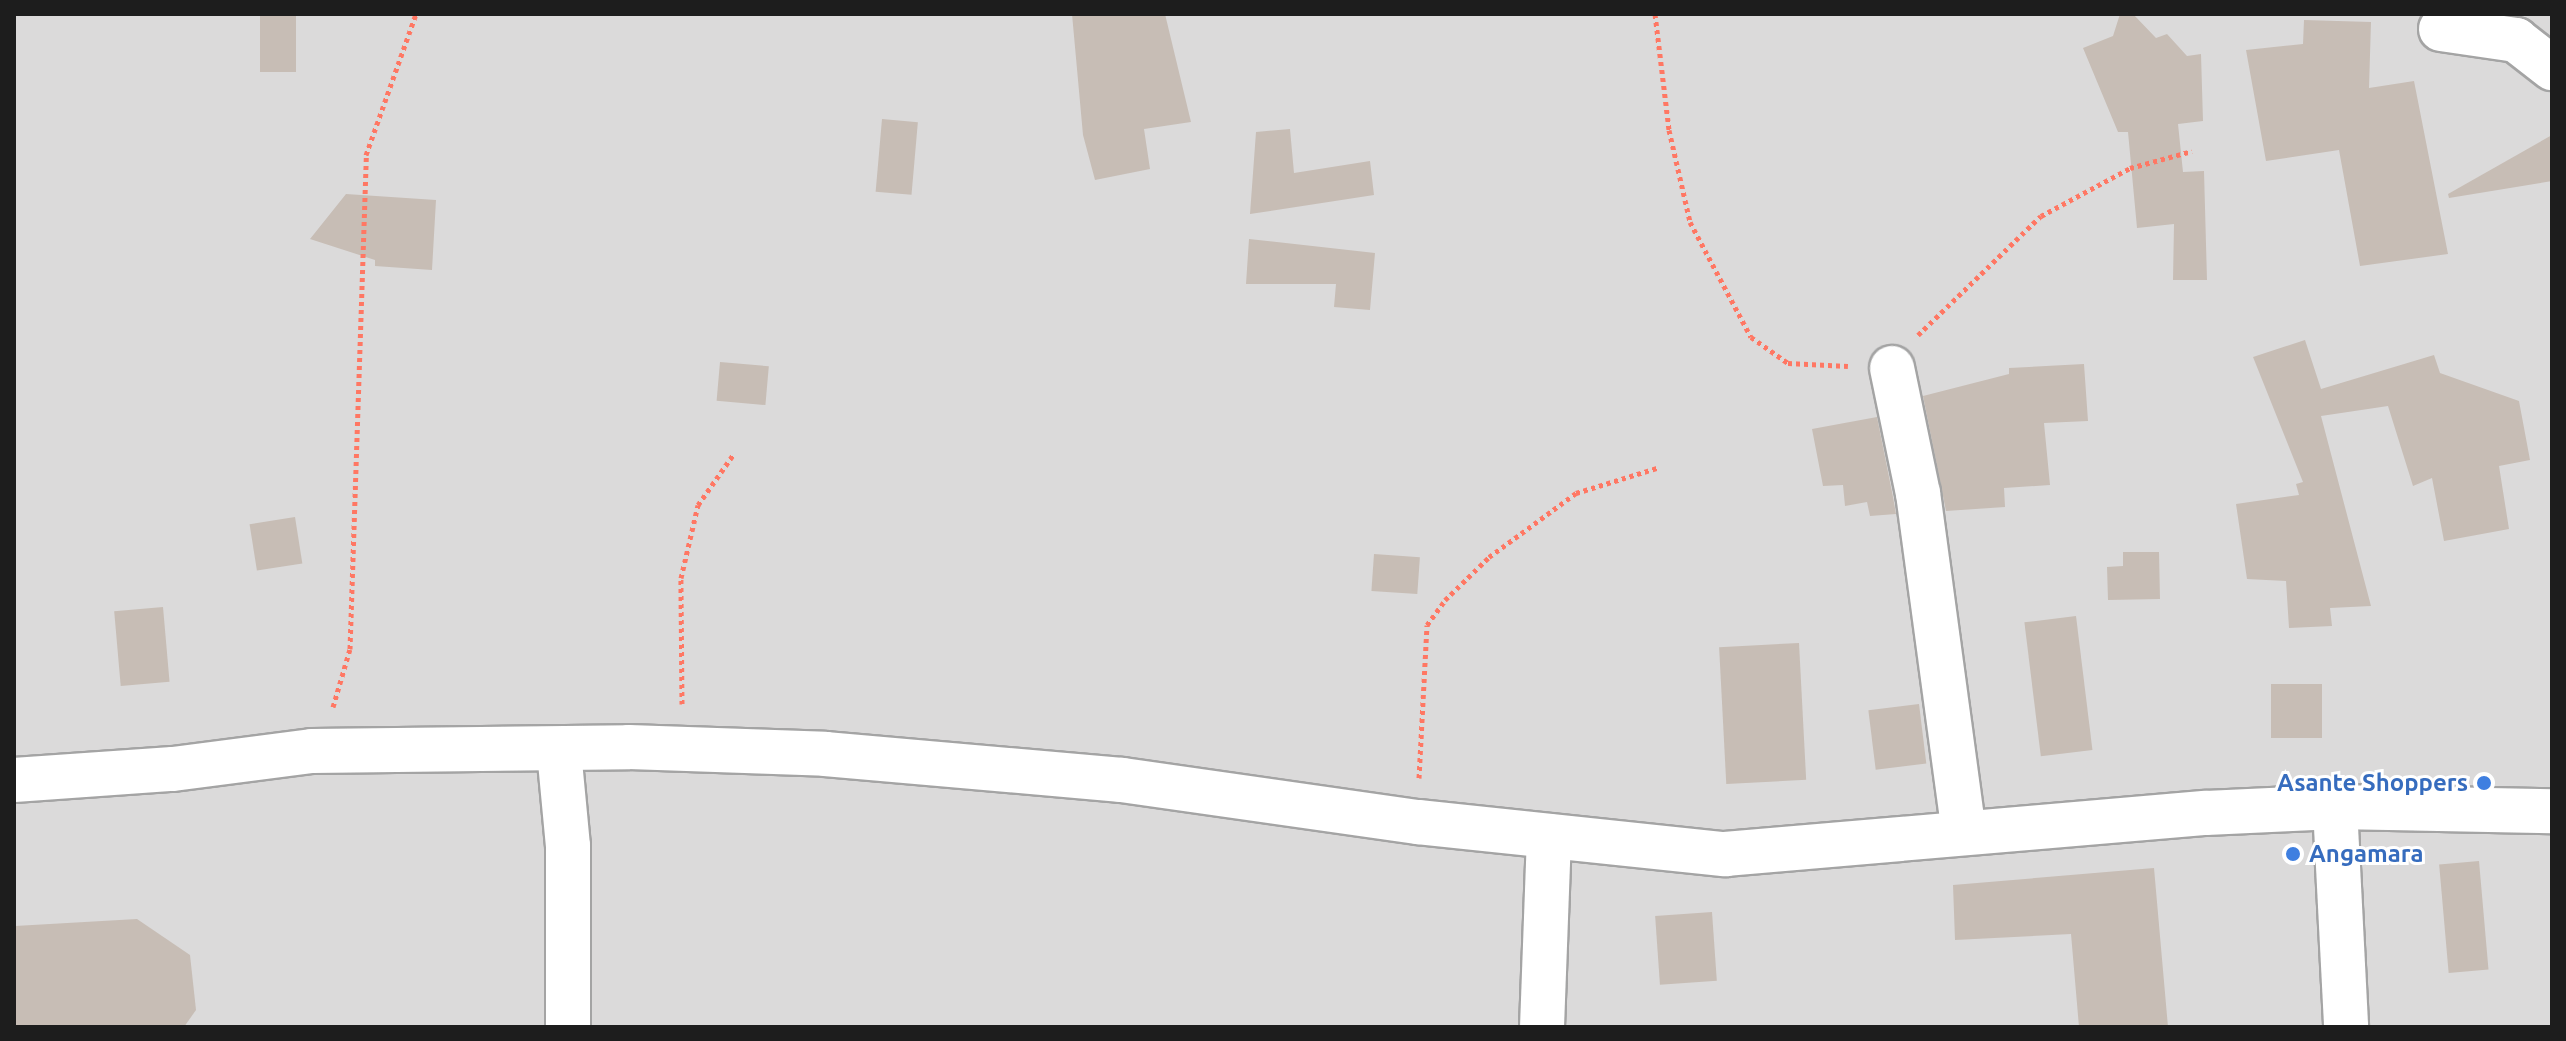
<!DOCTYPE html>
<html>
<head>
<meta charset="utf-8">
<style>
	body { margin:0 }
	#map { position:relative; width:2566px; height:1041px; overflow:hidden; background:#efebe2; font-family:Ubuntu,sans-serif }
	div>[style] { position:absolute }
	.residential>* { inset:0; background:#dbdada; transform-origin:0 0 }
	.building>* { inset:0; background:#c7bdb5; transform-origin:0 0 }
	.path>* { height:5px; margin-top:-2.5px; transform-origin:0; background:repeating-linear-gradient(90deg,#ff7763 0 4px,transparent 0 8px) }
	.roads { filter:drop-shadow(2px 0 #a4a4a4) drop-shadow(-2px 0 #a4a4a4) drop-shadow(0 2px #a4a4a4) drop-shadow(0 -2px #a4a4a4) }
	.street>* { height:44px; margin:-22px; padding:0 22px; transform-origin:22px; border-radius:22px; background:#fff }
	.dots>* { width:22px; height:22px; translate:-50% -50%; box-sizing:border-box; border:4px solid #fff; border-radius:50% }
	span { translate:-50% -50%; white-space:nowrap; text-align:center; line-height:1.15; -webkit-text-stroke:6px #fff; paint-order:stroke }
	.shop-label { font-size:24px; color:#366cbe; font-weight:700 }
	.right { translate:-100% -50%; text-align:right }
	.left { translate:0 -50%; text-align:left }
	.frame { position:absolute; inset:0; border:16px solid #1d1d1d; pointer-events:none }
</style>
</head>
<body>
<div id="map">
	<div class="residential">
		<i style="left:14px;top:14px;width:2538px;height:1013px"></i>
	</div>
	<div class="building">
		<i style="left:260px;top:14px;width:36px;height:58px"></i>
		<i style="clip-path:polygon(1072px 14px,1165px 14px,1191px 122px,1144px 129px,1150px 169px,1095px 180px,1083px 135px)"></i>
		<i style="clip-path:polygon(2120px 14px,2133px 14px,2156px 38px,2167px 34px,2187px 56px,2201px 54px,2203px 121px,2178px 124px,2183px 172px,2204px 171px,2207px 280px,2173px 280px,2174px 224px,2137px 228px,2128px 132px,2118px 132px,2083px 48px,2113px 36px)"></i>
		<i style="clip-path:polygon(2304px 20px,2371px 22px,2369px 88px,2414px 81px,2448px 254px,2360px 266px,2339px 150px,2266px 161px,2246px 50px,2303px 44px)"></i>
		<i style="left:882px;top:119px;width:36px;height:73px;rotate:5deg"></i>
		<i style="clip-path:polygon(1290px 129px,1294px 173px,1370px 161px,1374px 195px,1250px 214px,1256px 132px)"></i>
		<i style="clip-path:polygon(2552px 135px,2552px 181px,2449px 198px,2448px 194px)"></i>
		<i style="clip-path:polygon(346px 194px,436px 200px,432px 270px,375px 266px,375px 260px,310px 239px)"></i>
		<i style="clip-path:polygon(1249px 239px,1375px 253px,1370px 310px,1334px 307px,1336px 284px,1246px 284px)"></i>
		<i style="clip-path:polygon(2305px 340px,2321px 389px,2434px 355px,2440px 373px,2519px 401px,2530px 460px,2499px 466px,2509px 529px,2444px 541px,2432px 478px,2413px 486px,2388px 406px,2321px 416px,2371px 606px,2330px 608px,2332px 626px,2289px 628px,2286px 581px,2247px 579px,2236px 504px,2299px 495px,2296px 484px,2303px 482px,2253px 357px)"></i>
		<i style="left:720px;top:362px;width:49px;height:39px;rotate:5deg"></i>
		<i style="clip-path:polygon(2084px 364px,2088px 421px,2044px 423px,2050px 485px,2004px 488px,2005px 507px,1946px 511px,1923px 396px,2009px 374px,2009px 368px)"></i>
		<i style="clip-path:polygon(1877px 417px,1893px 497px,1896px 514px,1870px 516px,1867px 502px,1845px 506px,1843px 485px,1823px 486px,1812px 429px)"></i>
		<i style="left:295px;top:517px;width:47px;height:46px;rotate:81deg"></i>
		<i style="clip-path:polygon(2123px 552px,2159px 552px,2160px 599px,2108px 600px,2107px 567px,2123px 566px)"></i>
		<i style="left:1374px;top:554px;width:46px;height:37px;rotate:4deg"></i>
		<i style="left:163px;top:607px;width:75px;height:49px;rotate:85deg"></i>
		<i style="left:2076px;top:616px;width:135px;height:52px;rotate:83deg"></i>
		<i style="left:1799px;top:643px;width:137px;height:80px;rotate:87deg"></i>
		<i style="left:2271px;top:684px;width:51px;height:54px"></i>
		<i style="left:1919px;top:704px;width:60px;height:51px;rotate:83deg"></i>
		<i style="left:2479px;top:861px;width:109px;height:40px;rotate:85deg"></i>
		<i style="clip-path:polygon(2154px 868px,2168px 1027px,2079px 1027px,2071px 934px,1955px 940px,1953px 885px)"></i>
		<i style="left:1712px;top:912px;width:69px;height:57px;rotate:86deg"></i>
		<i style="clip-path:polygon(137px 919px,190px 955px,196px 1010px,184px 1027px,14px 1027px,15px 926px)"></i>
	</div>
	<div class="path">
		<i style="left:1655px;top:14px;width:117px;rotate:83.1deg"></i>
		<i style="left:1669px;top:130px;width:94px;rotate:77.1deg"></i>
		<i style="left:1690px;top:222px;width:130px;rotate:62.1deg"></i>
		<i style="left:1751px;top:337px;width:45px;rotate:35.1deg"></i>
		<i style="left:1788px;top:363px;width:60px;rotate:2.9deg"></i>
		<i style="left:1918px;top:335px;width:171px;rotate:-44.1deg"></i>
		<i style="left:2041px;top:216px;width:101px;rotate:-28.3deg"></i>
		<i style="left:2130px;top:168px;width:64px;rotate:-15.3deg"></i>
		<i style="left:682px;top:704px;width:126px;rotate:-90.5deg"></i>
		<i style="left:681px;top:578px;width:75px;rotate:-76.9deg"></i>
		<i style="left:698px;top:505px;width:61px;rotate:-55deg"></i>
		<i style="left:333px;top:707px;width:60px;rotate:-73.7deg"></i>
		<i style="left:350px;top:649px;width:494px;rotate:-88.1deg"></i>
		<i style="left:366px;top:155px;width:150px;rotate:-70.5deg"></i>
		<i style="left:1419px;top:778px;width:153px;rotate:-87deg"></i>
		<i style="left:1427px;top:625px;width:31px;rotate:-54deg"></i>
		<i style="left:1445px;top:600px;width:62px;rotate:-44.3deg"></i>
		<i style="left:1489px;top:557px;width:108px;rotate:-36.3deg"></i>
		<i style="left:1576px;top:493px;width:85px;rotate:-17.2deg"></i>
	</div>
	<div class="roads">
		<div class="street">
			<i style="left:2441px;top:29px;width:76px;rotate:8.3deg"></i>
			<i style="left:2516px;top:40px;width:46px;rotate:37.9deg"></i>
			<i style="left:1892px;top:368px;width:128px;rotate:78.3deg"></i>
			<i style="left:1918px;top:493px;width:342px;rotate:82.3deg"></i>
			<i style="left:559px;top:751px;width:95px;rotate:84.6deg"></i>
			<i style="left:568px;top:846px;width:181px;rotate:90deg"></i>
			<i style="left:14px;top:780px;width:159px;rotate:-4deg"></i>
			<i style="left:173px;top:769px;width:140px;rotate:-7.4deg"></i>
			<i style="left:312px;top:751px;width:317px;rotate:-0.7deg"></i>
			<i style="left:629px;top:747px;width:196px;rotate:2deg"></i>
			<i style="left:825px;top:754px;width:298px;rotate:5deg"></i>
			<i style="left:1122px;top:780px;width:299px;rotate:8.1deg"></i>
			<i style="left:1418px;top:822px;width:309px;rotate:6deg"></i>
			<i style="left:1725px;top:854px;width:483px;rotate:-4.9deg"></i>
			<i style="left:2206px;top:813px;width:129px;rotate:-2.7deg"></i>
			<i style="left:2335px;top:807px;width:217px;rotate:1.1deg"></i>
			<i style="left:2335px;top:807px;width:220px;rotate:87.1deg"></i>
			<i style="left:1542px;top:1027px;width:191px;rotate:-87.9deg"></i>
		</div>
	</div>
	<div class="dots">
		<i style="left:2484px;top:783px;background:#3f7fe0"></i>
		<i style="left:2293px;top:854px;background:#3f7fe0"></i>
	</div>
	<div class="shop-label">
		<span class="right" style="left:2468px;top:783px">Asante Shoppers</span>
		<span class="left" style="left:2309px;top:854px">Angamara</span>
	</div>
	<div class="frame"></div>
</div>
</body>
</html>
